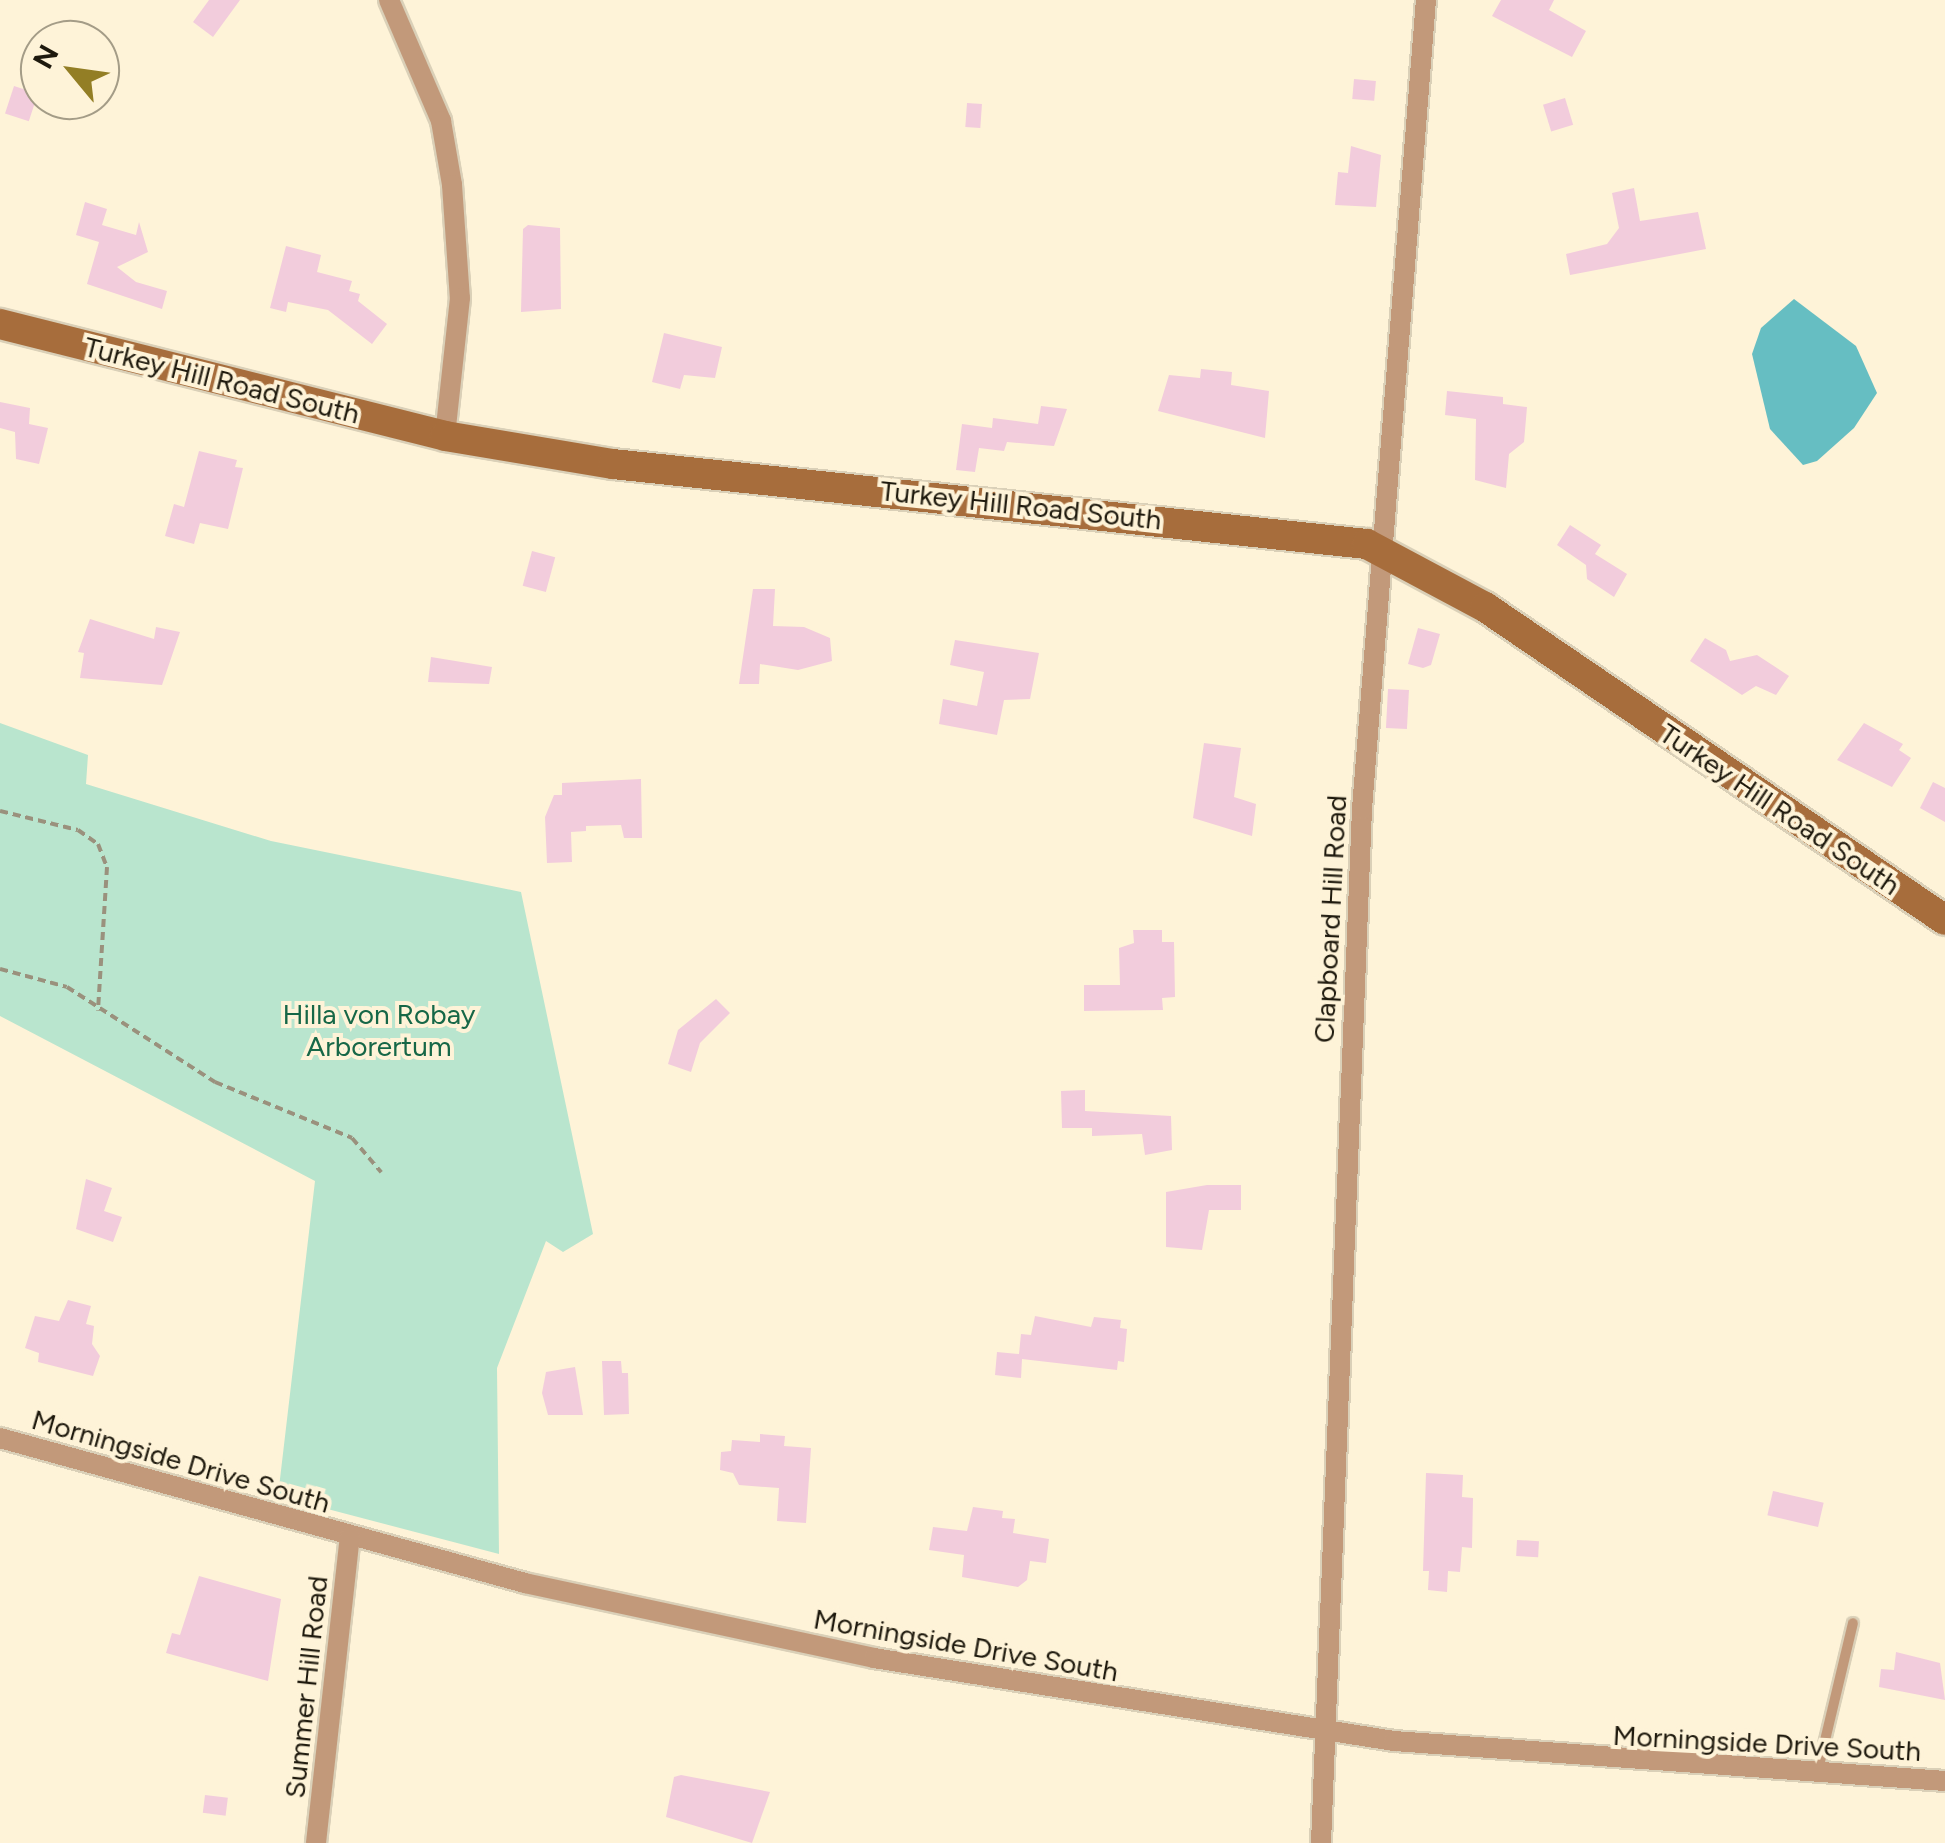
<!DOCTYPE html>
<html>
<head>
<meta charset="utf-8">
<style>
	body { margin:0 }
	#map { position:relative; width:1945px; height:1843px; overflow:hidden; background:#fef3d8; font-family:Figtree,sans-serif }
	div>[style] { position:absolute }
	.green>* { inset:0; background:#b9e5ce }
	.water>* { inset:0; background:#66bec2 }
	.building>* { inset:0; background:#f2ccdc; transform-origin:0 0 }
	.path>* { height:4px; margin-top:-2px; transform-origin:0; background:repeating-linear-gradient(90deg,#9a917d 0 8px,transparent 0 13px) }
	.roads { filter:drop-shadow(2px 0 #dad0b8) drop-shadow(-2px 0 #dad0b8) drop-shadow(0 2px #dad0b8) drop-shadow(0 -2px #dad0b8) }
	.lane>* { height:10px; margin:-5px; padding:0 5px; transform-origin:5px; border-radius:5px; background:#c2997a }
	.street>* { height:20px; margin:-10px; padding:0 10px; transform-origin:10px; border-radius:10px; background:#c2997a }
	.secondary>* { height:30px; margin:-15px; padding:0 15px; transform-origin:15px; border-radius:15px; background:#a76d3c }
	span { translate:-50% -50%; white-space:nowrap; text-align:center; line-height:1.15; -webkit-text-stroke:8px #fef3d8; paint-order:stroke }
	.street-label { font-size:28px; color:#1e190d }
	.park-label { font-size:28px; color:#166747 }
	.north { position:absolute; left:20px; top:20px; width:100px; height:100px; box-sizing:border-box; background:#fef3d8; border:2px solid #a49c87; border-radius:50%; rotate:299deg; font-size:28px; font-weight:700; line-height:40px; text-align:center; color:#1e190d }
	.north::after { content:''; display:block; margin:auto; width:35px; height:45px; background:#937e25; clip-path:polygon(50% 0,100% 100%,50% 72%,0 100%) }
</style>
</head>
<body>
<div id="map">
	<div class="green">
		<i style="clip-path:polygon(0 723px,88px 755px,86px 784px,271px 841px,521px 892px,593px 1234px,563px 1252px,546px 1241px,497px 1368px,499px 1554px,278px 1496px,315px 1181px,0 1016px)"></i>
	</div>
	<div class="water">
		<i style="clip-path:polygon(1794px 299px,1856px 346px,1877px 393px,1854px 428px,1817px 461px,1803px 465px,1770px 429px,1752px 354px,1761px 328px)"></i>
	</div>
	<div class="building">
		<i style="clip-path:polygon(209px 0,240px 0,213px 37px,193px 22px)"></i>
		<i style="clip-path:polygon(1501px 0,1554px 0,1549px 10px,1586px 31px,1572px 57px,1492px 16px)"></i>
		<i style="left:1354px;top:79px;width:22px;height:20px;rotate:5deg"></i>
		<i style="left:14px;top:86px;width:25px;height:29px;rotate:18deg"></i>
		<i style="left:1565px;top:98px;width:28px;height:23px;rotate:73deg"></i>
		<i style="left:967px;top:103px;width:15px;height:24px;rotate:4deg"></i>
		<i style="clip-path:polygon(1351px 146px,1381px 155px,1376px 207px,1335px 205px,1338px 172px,1348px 173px)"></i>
		<i style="clip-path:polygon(1634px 188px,1640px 221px,1698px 212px,1706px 249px,1570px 275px,1566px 254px,1607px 244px,1619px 228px,1612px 193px)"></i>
		<i style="clip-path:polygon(85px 202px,107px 209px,102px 225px,136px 235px,139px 222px,148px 252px,117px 267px,136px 282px,167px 291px,162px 309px,87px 284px,99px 242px,76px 235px)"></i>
		<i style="clip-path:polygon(528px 225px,560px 228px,561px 309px,521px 312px,523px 229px)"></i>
		<i style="clip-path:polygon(286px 246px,321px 255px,317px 272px,352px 281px,349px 291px,360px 294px,358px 301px,387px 324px,372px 344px,328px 310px,288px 302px,286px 312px,270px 308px)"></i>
		<i style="clip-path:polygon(664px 333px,722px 347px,715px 378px,684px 375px,680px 389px,652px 382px)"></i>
		<i style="clip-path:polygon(1201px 369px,1232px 372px,1231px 385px,1269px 391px,1265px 438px,1158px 411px,1169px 375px,1200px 378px)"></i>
		<i style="clip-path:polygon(1447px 391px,1503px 397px,1503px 404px,1527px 407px,1524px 442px,1509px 454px,1506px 488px,1475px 480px,1476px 419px,1445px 415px)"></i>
		<i style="clip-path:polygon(0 402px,30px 408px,29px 424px,48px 428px,39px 464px,16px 459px,15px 432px,0 428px)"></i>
		<i style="clip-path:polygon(1041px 406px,1067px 409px,1054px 446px,1007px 442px,1004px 451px,979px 448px,975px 472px,956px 470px,962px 424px,992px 428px,993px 418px,1038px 424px)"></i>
		<i style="clip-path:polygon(199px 451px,237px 460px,235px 467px,243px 468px,228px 529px,200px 523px,194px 544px,165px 536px,174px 504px,184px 507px)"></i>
		<i style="clip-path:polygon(1570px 525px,1601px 545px,1595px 554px,1627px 574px,1614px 597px,1587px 579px,1586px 565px,1557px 545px)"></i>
		<i style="left:532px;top:551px;width:24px;height:36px;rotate:15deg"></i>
		<i style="clip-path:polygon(753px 589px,775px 589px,773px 626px,804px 627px,830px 638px,832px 661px,798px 670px,760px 664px,759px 684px,739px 684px)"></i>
		<i style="clip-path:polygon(90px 619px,154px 639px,156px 627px,180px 632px,162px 685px,80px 678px,84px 653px,78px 652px)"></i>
		<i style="clip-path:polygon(1418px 628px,1440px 634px,1431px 665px,1423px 668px,1408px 664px)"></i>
		<i style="clip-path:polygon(1705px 638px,1726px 650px,1730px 661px,1757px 655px,1789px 676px,1776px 695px,1756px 686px,1742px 695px,1690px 661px)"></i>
		<i style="clip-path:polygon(955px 640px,1039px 653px,1030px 699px,1004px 700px,997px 735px,939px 724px,943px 699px,977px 706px,984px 672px,950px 665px)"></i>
		<i style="clip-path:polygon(431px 657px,492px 667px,489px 684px,428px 682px)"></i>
		<i style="left:1388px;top:689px;width:21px;height:39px;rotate:3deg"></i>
		<i style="clip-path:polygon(1864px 723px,1903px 744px,1899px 750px,1911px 758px,1892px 787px,1837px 760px)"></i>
		<i style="clip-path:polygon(1204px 743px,1241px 748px,1234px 797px,1256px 804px,1252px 836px,1193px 818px)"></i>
		<i style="clip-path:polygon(641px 779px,642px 838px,624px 838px,621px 825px,586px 826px,586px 831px,571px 832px,572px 862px,547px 863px,545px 817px,554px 795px,562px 795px,562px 783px)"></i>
		<i style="clip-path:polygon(1933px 782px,1945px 788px,1945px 822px,1920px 808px)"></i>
		<i style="clip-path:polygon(1133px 930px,1162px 930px,1162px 942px,1174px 942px,1175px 997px,1162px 998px,1163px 1010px,1084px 1011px,1084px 985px,1120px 985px,1119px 948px,1134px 943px)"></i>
		<i style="clip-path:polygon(716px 999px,730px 1013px,700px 1043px,691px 1072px,668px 1064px,678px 1030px)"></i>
		<i style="clip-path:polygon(1085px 1090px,1085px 1111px,1171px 1116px,1172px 1150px,1145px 1155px,1142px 1134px,1092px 1136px,1092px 1128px,1062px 1128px,1061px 1091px)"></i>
		<i style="clip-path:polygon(86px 1179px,112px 1188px,104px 1211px,122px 1217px,113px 1242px,76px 1229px)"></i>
		<i style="clip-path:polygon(1207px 1185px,1241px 1185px,1241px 1210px,1209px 1210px,1202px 1250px,1166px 1247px,1166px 1192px)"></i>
		<i style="clip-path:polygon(68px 1300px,91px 1306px,86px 1324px,94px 1326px,92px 1344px,100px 1356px,93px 1376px,38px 1362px,39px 1353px,25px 1348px,35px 1316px,59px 1321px)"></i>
		<i style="clip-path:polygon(1035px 1316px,1091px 1327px,1094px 1317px,1121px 1320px,1120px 1328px,1127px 1329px,1124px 1362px,1118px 1361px,1117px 1370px,1022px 1359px,1021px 1378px,995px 1375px,997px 1352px,1019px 1354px,1021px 1334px,1031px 1335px)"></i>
		<i style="clip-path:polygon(602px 1361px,621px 1361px,622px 1373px,628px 1373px,629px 1414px,604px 1415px)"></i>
		<i style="clip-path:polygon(575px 1367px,583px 1415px,548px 1415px,542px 1393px,546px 1372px)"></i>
		<i style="clip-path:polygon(760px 1434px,785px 1436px,784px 1446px,811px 1448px,806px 1523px,777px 1521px,779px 1488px,739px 1485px,733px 1473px,720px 1470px,721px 1452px,731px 1451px,732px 1440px,760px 1442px)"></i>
		<i style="clip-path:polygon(1426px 1473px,1463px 1475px,1462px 1497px,1473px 1498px,1472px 1548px,1462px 1547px,1460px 1572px,1448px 1571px,1447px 1592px,1428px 1590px,1429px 1571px,1423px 1571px)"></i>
		<i style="left:1773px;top:1491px;width:52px;height:25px;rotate:13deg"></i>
		<i style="clip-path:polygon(973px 1507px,1003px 1511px,1002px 1518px,1015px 1519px,1013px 1533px,1049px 1539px,1046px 1563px,1030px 1561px,1027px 1580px,1018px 1587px,962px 1577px,964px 1555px,929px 1550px,933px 1527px,967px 1531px)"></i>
		<i style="left:1517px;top:1540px;width:22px;height:16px;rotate:3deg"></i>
		<i style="clip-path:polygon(199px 1576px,281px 1599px,268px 1681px,166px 1653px,172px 1633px,180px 1635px)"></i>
		<i style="clip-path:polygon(1896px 1652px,1940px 1663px,1945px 1700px,1879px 1687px,1881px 1669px,1894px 1670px)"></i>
		<i style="clip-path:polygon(681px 1775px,770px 1792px,752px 1843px,666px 1817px,674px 1777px)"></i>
		<i style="left:205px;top:1795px;width:23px;height:18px;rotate:7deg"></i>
	</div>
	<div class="path">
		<i style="left:0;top:811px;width:80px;rotate:13.7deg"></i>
		<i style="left:78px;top:830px;width:24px;rotate:35deg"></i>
		<i style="left:98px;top:844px;width:25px;rotate:69deg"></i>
		<i style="left:107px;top:867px;width:144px;rotate:93.6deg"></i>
		<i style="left:0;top:969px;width:69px;rotate:15deg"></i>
		<i style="left:67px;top:987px;width:176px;rotate:32.7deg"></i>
		<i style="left:215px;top:1082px;width:148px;rotate:22.2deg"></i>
		<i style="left:352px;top:1138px;width:45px;rotate:49.5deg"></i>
	</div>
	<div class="roads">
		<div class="lane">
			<i style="left:1817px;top:1774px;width:155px;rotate:-76.6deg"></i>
		</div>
		<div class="street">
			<i style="left:389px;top:0;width:132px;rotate:66.7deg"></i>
			<i style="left:441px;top:121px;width:65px;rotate:80.2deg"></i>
			<i style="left:452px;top:185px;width:113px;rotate:86deg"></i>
			<i style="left:460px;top:298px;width:139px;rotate:96.2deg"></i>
			<i style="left:0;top:1438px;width:545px;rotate:15.44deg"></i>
			<i style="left:525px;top:1583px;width:357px;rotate:12.1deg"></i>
			<i style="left:874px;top:1658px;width:527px;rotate:9.07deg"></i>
			<i style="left:1394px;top:1741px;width:552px;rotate:4.15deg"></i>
			<i style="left:316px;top:1843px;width:308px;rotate:-83.7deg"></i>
			<i style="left:1321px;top:1843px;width:1035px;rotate:-87.73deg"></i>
			<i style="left:1362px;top:809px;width:812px;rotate:-85.48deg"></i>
		</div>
		<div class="secondary">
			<i style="left:0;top:324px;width:459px;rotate:14.1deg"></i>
			<i style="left:445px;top:436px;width:170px;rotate:9.5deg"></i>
			<i style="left:613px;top:464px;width:758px;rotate:6.06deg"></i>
			<i style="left:1367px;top:544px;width:134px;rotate:28.1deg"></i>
			<i style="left:1485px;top:607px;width:556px;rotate:34.23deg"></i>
		</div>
	</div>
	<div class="street-label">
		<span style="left:222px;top:380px;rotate:14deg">Turkey Hill Road South</span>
		<span style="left:1021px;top:505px;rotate:6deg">Turkey Hill Road South</span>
		<span style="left:1780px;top:809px;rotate:34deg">Turkey Hill Road South</span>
		<span style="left:1330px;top:919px;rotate:-87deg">Clapboard Hill Road</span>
		<span style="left:181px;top:1461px;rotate:16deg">Morningside Drive South</span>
		<span style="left:966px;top:1645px;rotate:10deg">Morningside Drive South</span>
		<span style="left:306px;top:1687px;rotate:-84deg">Summer Hill Road</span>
		<span style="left:1767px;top:1743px;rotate:3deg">Morningside Drive South</span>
	</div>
	<div class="park-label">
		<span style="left:379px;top:1030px">Hilla von Robay<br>Arborertum</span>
	</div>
	<div class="north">N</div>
</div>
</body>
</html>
